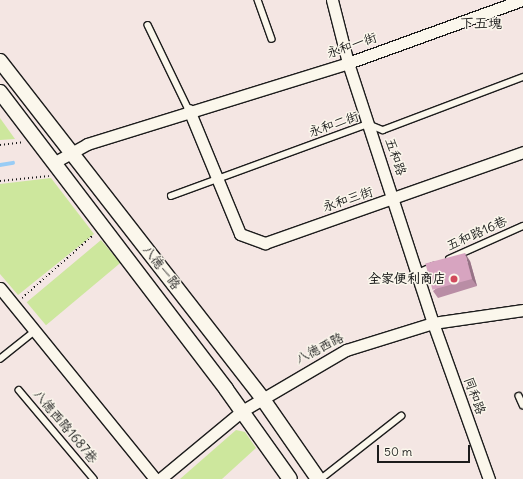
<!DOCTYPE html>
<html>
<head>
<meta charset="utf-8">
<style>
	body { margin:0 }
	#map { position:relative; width:523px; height:479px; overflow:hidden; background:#f4e6e3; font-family:Delius,"LXGW WenKai TC",sans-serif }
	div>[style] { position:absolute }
	.green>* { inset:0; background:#cde79d; transform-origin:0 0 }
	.stream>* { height:3.5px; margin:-1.75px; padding:0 1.75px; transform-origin:1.75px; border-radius:1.75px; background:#98ccf5 }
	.path>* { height:2px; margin-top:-1px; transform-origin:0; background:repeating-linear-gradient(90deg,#1c1c1c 0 1px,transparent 0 4px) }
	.roads { filter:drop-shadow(1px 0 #1c1c1c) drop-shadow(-1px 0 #1c1c1c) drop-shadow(0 1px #1c1c1c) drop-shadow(0 -1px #1c1c1c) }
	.service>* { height:5.5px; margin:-2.75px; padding:0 2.75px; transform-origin:2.75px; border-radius:2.75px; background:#fbf7ec }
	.minor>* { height:11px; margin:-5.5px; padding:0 5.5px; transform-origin:5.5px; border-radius:5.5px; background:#fbf7ec }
	.tertiary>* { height:14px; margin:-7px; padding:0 7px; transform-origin:7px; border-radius:7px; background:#fbf7ec }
	.wall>* { inset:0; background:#b98da5 }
	.shaded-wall>* { inset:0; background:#967386 }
	.building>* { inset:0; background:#d7a4c0; transform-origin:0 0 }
	.dots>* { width:11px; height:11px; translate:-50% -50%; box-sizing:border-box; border:2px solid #fbf7ec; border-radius:50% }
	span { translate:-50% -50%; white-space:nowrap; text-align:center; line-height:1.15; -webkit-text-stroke:3px #fbf7ec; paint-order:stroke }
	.street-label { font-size:13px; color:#1c1c1c }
	.poi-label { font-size:13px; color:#1c1c1c; font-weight:700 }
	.right { translate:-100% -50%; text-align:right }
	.neighbourhood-label { font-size:14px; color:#1c1c1c }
	.scale { position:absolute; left:377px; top:445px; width:93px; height:18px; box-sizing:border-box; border:2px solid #1c1c1c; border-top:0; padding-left:5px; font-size:12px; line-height:14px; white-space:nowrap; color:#1c1c1c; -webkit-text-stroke:3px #fbf7ec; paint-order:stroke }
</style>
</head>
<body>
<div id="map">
	<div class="green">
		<i style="clip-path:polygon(0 118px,15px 139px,0 140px)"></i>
		<i style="clip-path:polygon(51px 178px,94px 234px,18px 295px,0 274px,0 184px)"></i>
		<i style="left:101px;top:240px;width:30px;height:97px;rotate:50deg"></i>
		<i style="clip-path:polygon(236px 430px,245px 432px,256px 448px,222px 479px,180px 479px)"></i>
	</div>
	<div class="stream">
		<i style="left:0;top:165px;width:13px;rotate:-9deg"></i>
	</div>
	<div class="path">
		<i style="left:0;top:145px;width:23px;rotate:-7deg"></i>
		<i style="left:0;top:181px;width:49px;rotate:-5.8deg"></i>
		<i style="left:22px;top:298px;width:94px;rotate:-41.5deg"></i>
	</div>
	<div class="roads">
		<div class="service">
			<i style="left:258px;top:0;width:41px;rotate:70.3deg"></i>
			<i style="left:148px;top:25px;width:94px;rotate:64.2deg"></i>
			<i style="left:171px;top:196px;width:210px;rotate:-20.1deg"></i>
			<i style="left:368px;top:124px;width:16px;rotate:22deg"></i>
			<i style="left:383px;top:130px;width:150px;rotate:-20.7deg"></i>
			<i style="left:449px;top:259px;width:81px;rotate:-24deg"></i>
			<i style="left:418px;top:273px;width:17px;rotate:-24deg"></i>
			<i style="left:0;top:359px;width:45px;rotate:-38.7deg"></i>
			<i style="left:19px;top:390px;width:116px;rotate:49.9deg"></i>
			<i style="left:519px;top:396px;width:10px;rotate:66deg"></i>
			<i style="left:321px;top:479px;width:102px;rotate:-38.2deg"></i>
		</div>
		<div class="minor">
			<i style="left:332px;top:0;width:65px;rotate:75.7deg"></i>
			<i style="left:348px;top:63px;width:274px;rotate:71.9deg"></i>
			<i style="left:433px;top:323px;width:166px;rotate:70.3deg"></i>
			<i style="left:189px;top:110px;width:134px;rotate:67.6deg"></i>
			<i style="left:240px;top:234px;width:27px;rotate:20deg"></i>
			<i style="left:265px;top:243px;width:274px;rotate:-19.4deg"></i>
			<i style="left:55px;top:162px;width:37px;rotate:-29deg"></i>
			<i style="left:87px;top:144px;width:273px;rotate:-17.2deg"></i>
			<i style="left:348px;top:63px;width:185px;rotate:-19.9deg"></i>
			<i style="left:0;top:288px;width:246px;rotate:50.9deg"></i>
			<i style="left:160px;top:479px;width:107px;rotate:-39.7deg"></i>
			<i style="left:242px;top:411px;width:121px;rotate:-30.4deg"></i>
			<i style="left:346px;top:350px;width:91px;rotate:-17.2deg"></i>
			<i style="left:433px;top:323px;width:91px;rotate:-8.2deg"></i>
		</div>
		<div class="tertiary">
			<i style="left:0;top:61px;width:427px;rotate:52.1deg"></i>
			<i style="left:262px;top:398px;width:98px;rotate:55.3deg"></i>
			<i style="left:0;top:92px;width:373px;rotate:52.7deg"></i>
			<i style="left:226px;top:389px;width:110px;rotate:54.6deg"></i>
		</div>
	</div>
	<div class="wall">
		<i style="clip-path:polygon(470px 261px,477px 286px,438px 298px,433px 291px)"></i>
	</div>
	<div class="shaded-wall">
		<i style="clip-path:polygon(465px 253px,470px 261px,477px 286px,472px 279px)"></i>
	</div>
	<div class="building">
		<i style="left:465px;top:253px;width:27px;height:41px;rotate:75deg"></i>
	</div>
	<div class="dots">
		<i style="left:454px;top:279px;background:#d1495b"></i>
	</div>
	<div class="street-label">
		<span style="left:352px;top:46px;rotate:-19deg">永和一街</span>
		<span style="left:334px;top:125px;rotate:-19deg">永和二街</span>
		<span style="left:395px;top:157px;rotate:71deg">五和路</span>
		<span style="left:348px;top:200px;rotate:-18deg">永和三街</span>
		<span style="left:477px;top:234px;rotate:-24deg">五和路16巷</span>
		<span style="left:161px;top:268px;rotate:52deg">八德一路</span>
		<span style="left:320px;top:349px;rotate:-27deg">八德西路</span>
		<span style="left:474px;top:396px;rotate:70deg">同和路</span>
		<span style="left:65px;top:427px;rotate:50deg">八德西路1687巷</span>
	</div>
	<div class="poi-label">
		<span class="right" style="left:446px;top:279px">全家便利商店</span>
	</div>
	<div class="neighbourhood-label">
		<span style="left:481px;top:23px">下五塊</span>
	</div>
	<div class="scale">50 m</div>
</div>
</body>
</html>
